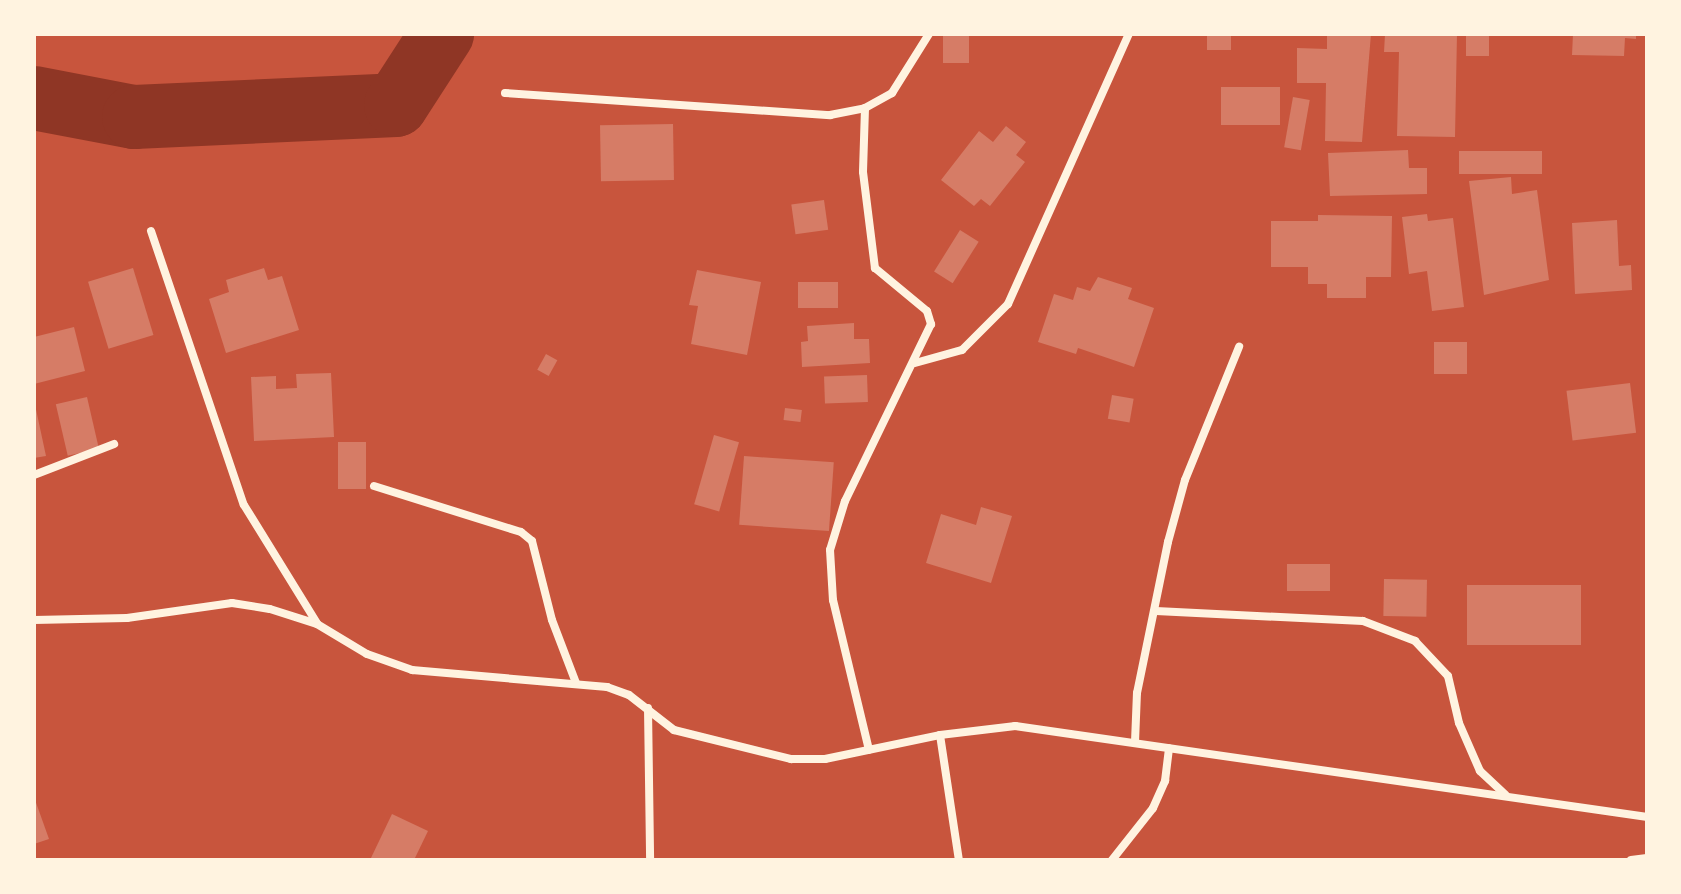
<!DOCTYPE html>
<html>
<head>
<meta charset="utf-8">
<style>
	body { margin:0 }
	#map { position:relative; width:1681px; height:894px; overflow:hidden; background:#c8553d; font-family:"Fira Sans",sans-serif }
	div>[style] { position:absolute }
	.river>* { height:64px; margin:-32px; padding:0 32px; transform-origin:32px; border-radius:32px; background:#8f3625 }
	.building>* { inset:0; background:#d67c66; transform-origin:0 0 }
	.minor>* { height:8px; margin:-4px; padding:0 4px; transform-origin:4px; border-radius:4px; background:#fff3e0 }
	span { translate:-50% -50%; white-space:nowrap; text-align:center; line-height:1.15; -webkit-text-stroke:8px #fff3e0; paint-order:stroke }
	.frame { position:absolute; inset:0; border:36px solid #fff3e0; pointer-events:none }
</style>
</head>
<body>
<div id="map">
	<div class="river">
		<i style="left:34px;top:98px;width:102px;rotate:10.8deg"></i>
		<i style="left:134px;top:117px;width:262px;rotate:-2.6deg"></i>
		<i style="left:396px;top:105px;width:85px;rotate:-57.1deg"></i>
	</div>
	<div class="building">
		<i style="left:943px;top:34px;width:26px;height:29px"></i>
		<i style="left:1207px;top:34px;width:24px;height:16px"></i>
		<i style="clip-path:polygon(1327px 34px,1371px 34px,1362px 142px,1325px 141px,1326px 83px,1297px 83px,1297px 48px,1327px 49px)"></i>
		<i style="clip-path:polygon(1385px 34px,1457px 34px,1455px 137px,1397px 136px,1399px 52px,1384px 52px)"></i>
		<i style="left:1466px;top:34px;width:23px;height:22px"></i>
		<i style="clip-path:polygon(1573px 34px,1636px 34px,1636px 39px,1625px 38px,1624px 56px,1572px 55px)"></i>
		<i style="left:1221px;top:87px;width:59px;height:38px"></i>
		<i style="left:1293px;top:97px;width:17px;height:51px;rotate:10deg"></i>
		<i style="left:673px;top:124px;width:56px;height:73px;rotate:89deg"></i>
		<i style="clip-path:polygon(1006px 126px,1026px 142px,1016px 155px,1025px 162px,990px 206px,981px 199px,974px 206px,941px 180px,979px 131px,993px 142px)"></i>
		<i style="clip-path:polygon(1408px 150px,1409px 168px,1427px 168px,1427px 194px,1330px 196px,1328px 153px)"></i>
		<i style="left:1459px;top:151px;width:83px;height:23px"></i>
		<i style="clip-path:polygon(1511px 177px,1512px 194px,1537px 190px,1549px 280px,1484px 295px,1469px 181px)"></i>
		<i style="left:824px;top:200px;width:30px;height:33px;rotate:82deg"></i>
		<i style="clip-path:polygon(1427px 214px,1428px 221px,1453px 218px,1464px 307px,1432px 311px,1427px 271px,1409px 274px,1402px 217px)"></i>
		<i style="clip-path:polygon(1318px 215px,1392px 216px,1391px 277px,1366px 277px,1366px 298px,1327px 298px,1327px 284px,1308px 284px,1308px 267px,1271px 267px,1271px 221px,1318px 221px)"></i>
		<i style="clip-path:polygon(1617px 220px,1619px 266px,1631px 265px,1632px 290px,1575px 294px,1572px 223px)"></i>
		<i style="left:960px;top:230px;width:22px;height:49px;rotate:32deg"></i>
		<i style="left:133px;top:268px;width:70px;height:47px;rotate:73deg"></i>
		<i style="clip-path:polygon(264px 268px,268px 280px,282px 276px,299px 330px,226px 353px,209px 299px,229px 292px,226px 280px)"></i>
		<i style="clip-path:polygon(697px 270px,761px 282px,747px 355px,691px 344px,698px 306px,689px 305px)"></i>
		<i style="clip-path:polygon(1098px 277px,1132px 288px,1128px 299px,1154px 308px,1134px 367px,1078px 348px,1076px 354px,1038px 342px,1054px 294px,1073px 300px,1077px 287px,1090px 291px)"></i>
		<i style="left:798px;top:282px;width:40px;height:26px"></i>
		<i style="clip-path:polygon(854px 323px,854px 339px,869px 339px,870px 363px,802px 367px,801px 342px,808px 341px,807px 326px)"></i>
		<i style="clip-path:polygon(74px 327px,85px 371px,34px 384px,34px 337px)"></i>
		<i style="left:1434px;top:342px;width:33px;height:32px"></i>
		<i style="left:546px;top:354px;width:13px;height:18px;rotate:29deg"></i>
		<i style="clip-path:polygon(331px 373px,334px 437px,254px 441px,251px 377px,276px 376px,276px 389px,297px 388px,296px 374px)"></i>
		<i style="left:867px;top:375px;width:27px;height:43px;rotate:88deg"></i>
		<i style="left:1630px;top:383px;width:50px;height:64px;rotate:83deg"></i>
		<i style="left:1112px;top:395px;width:22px;height:24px;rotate:10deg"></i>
		<i style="left:87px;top:397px;width:53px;height:32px;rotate:77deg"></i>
		<i style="clip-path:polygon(34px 400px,46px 456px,34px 458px)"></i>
		<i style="left:785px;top:408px;width:17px;height:12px;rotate:7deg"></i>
		<i style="left:714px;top:435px;width:26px;height:72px;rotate:16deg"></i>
		<i style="left:338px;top:442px;width:28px;height:47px"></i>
		<i style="left:744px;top:456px;width:90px;height:69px;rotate:4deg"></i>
		<i style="clip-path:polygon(981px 507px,1012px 516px,991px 583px,926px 563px,941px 514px,976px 525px)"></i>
		<i style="left:1330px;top:564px;width:27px;height:43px;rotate:90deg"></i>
		<i style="left:1384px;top:579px;width:43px;height:37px;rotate:1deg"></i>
		<i style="left:1467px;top:585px;width:114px;height:60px"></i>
		<i style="clip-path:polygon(34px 797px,49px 839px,34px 844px)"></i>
		<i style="clip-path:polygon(392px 814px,428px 831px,414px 860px,370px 860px)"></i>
	</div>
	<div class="minor">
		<i style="left:505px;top:93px;width:326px;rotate:3.9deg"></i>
		<i style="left:830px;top:115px;width:36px;rotate:-11deg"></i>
		<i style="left:865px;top:108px;width:31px;rotate:-29deg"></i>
		<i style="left:892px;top:93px;width:70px;rotate:-57.9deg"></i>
		<i style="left:865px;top:108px;width:64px;rotate:91.8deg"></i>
		<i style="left:863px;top:172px;width:97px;rotate:82.9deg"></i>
		<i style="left:875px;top:268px;width:67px;rotate:39.6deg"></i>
		<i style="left:927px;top:311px;width:14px;rotate:73deg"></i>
		<i style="left:931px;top:324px;width:197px;rotate:115.9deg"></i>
		<i style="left:845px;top:501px;width:51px;rotate:107deg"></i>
		<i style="left:830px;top:550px;width:50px;rotate:86.6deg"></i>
		<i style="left:833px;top:600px;width:154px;rotate:76.5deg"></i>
		<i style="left:151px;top:231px;width:289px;rotate:71.3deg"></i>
		<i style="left:244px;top:505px;width:139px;rotate:58.3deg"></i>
		<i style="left:915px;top:363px;width:49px;rotate:-15.5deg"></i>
		<i style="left:962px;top:350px;width:65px;rotate:-45deg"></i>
		<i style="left:1008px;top:304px;width:296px;rotate:-65.9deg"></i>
		<i style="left:34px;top:475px;width:86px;rotate:-21.2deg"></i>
		<i style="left:374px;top:486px;width:154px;rotate:17.4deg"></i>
		<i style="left:521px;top:532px;width:14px;rotate:39deg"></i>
		<i style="left:532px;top:541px;width:81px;rotate:75.8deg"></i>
		<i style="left:552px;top:620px;width:67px;rotate:69.1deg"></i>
		<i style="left:1156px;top:611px;width:207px;rotate:2.8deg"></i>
		<i style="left:1363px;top:621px;width:56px;rotate:21deg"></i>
		<i style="left:1415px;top:641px;width:48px;rotate:46.7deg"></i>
		<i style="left:1448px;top:676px;width:48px;rotate:76.8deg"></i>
		<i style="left:1459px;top:723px;width:52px;rotate:66.4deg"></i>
		<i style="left:1480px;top:771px;width:35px;rotate:43deg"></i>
		<i style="left:34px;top:620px;width:93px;rotate:-1.2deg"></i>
		<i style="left:127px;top:618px;width:106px;rotate:-8.1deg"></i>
		<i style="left:232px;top:603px;width:38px;rotate:9deg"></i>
		<i style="left:270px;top:609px;width:49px;rotate:17.7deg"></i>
		<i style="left:317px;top:624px;width:58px;rotate:31deg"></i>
		<i style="left:367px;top:654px;width:48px;rotate:19.6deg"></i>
		<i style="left:412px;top:670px;width:196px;rotate:5deg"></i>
		<i style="left:607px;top:687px;width:23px;rotate:20deg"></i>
		<i style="left:629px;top:695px;width:57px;rotate:37.9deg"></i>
		<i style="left:674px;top:730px;width:121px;rotate:13.9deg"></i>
		<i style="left:791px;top:759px;width:34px"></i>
		<i style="left:825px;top:759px;width:117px;rotate:-11.8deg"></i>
		<i style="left:940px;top:735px;width:76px;rotate:-6.8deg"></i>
		<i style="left:1015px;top:726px;width:639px;rotate:8.19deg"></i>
		<i style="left:648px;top:708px;width:152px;rotate:89.2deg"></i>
		<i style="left:940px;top:735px;width:126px;rotate:81.4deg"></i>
		<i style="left:1135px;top:742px;width:49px;rotate:-87.7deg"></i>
		<i style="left:1137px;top:693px;width:154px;rotate:-78.4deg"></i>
		<i style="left:1168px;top:542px;width:64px;rotate:-74.7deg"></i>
		<i style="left:1185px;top:480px;width:144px;rotate:-67.9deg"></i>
		<i style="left:1112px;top:860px;width:66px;rotate:-51.7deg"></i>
		<i style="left:1153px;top:808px;width:30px;rotate:-66deg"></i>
		<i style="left:1165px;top:781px;width:33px;rotate:-83deg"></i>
		<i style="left:1631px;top:860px;width:16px;rotate:-7deg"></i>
	</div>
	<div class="frame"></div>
</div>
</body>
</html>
